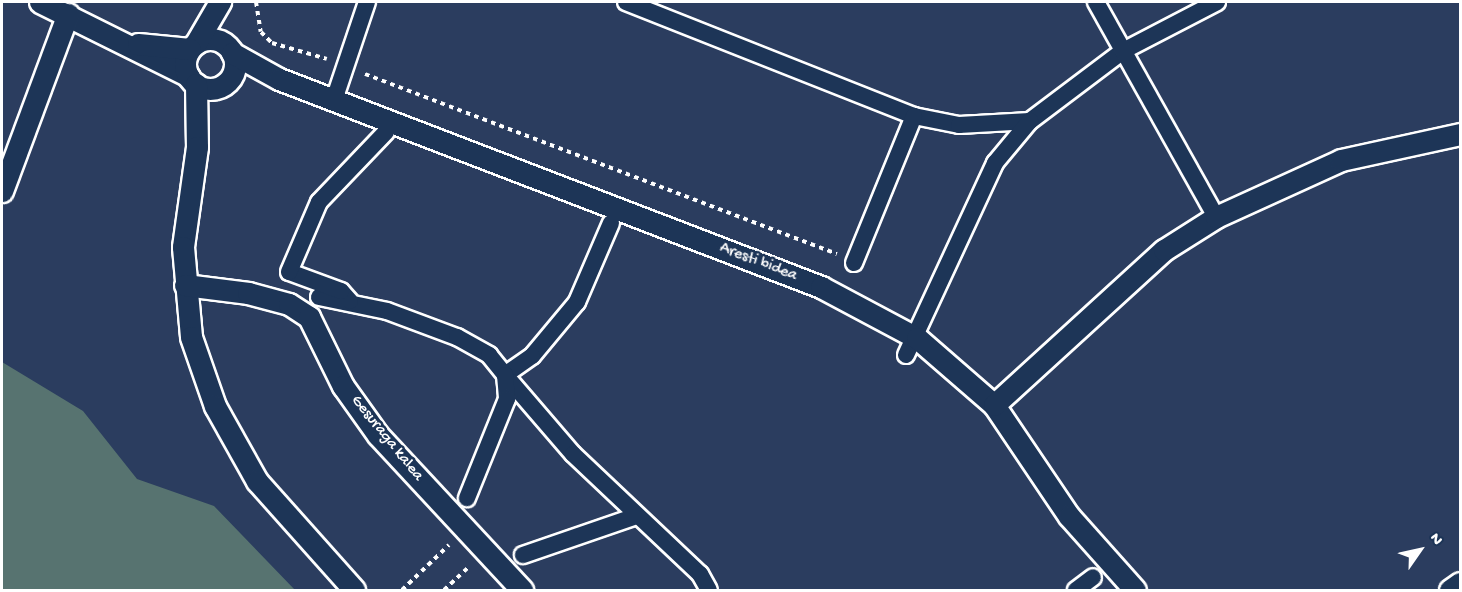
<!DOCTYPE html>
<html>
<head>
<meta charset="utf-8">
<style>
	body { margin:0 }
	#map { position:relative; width:1462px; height:592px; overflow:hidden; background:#2b3d5f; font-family:"Gochi Hand",sans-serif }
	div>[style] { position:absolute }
	.green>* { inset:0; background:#577370 }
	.path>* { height:4px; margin-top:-2px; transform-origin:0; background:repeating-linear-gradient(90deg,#fff 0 4.5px,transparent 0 9px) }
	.roads { filter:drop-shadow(2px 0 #fff) drop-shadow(-2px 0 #fff) drop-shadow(0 2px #fff) drop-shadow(0 -2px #fff) }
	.pedestrian>* { height:16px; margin:-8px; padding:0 8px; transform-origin:8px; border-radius:8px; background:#1d3557 }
	.minor>* { height:21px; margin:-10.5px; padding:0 10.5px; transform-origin:10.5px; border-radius:10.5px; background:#1d3557 }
	.minor>.ring { margin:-10.5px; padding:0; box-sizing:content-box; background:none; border:21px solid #1d3557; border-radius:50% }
	span { translate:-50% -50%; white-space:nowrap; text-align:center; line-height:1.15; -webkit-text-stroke:5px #1d3557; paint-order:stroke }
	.street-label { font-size:16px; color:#fff }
	.frame { position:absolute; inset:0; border:3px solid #fff; pointer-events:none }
	.north { position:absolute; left:1390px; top:520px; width:60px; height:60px; -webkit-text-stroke:4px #1d3557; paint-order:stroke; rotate:56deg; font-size:16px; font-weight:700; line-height:24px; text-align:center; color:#fff }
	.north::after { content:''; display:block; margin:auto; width:21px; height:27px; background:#fff; clip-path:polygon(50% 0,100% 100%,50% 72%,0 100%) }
</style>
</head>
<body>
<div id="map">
	<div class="green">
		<i style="clip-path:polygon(2px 362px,83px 411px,137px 479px,214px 506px,295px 590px,2px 590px)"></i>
	</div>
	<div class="path">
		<i style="left:256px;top:2px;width:30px;rotate:81deg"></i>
		<i style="left:261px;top:32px;width:16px;rotate:45deg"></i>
		<i style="left:272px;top:43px;width:57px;rotate:16.2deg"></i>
		<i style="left:365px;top:74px;width:505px;rotate:20.87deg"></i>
		<i style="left:402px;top:590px;width:65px;rotate:-43.8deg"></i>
		<i style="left:444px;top:590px;width:35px;rotate:-43deg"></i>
	</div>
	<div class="roads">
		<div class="pedestrian">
			<i style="left:626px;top:2px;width:310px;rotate:21.6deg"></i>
			<i style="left:914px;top:116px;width:46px;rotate:11.3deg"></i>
			<i style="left:959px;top:125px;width:71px;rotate:-3.2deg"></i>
			<i style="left:1030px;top:121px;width:116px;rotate:-37deg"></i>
			<i style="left:1123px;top:51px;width:106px;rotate:-27.5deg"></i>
			<i style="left:1096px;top:2px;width:246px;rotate:60.8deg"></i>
			<i style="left:335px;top:97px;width:100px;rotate:-71.4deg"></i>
			<i style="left:611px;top:223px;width:86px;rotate:113.3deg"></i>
			<i style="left:577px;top:302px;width:70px;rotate:129.8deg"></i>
			<i style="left:532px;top:356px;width:33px;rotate:145deg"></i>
			<i style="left:505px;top:375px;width:104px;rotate:49.3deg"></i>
			<i style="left:573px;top:454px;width:175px;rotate:43.4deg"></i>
			<i style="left:700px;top:574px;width:18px;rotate:61deg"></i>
			<i style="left:854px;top:263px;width:159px;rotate:-67.8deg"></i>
			<i style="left:319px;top:297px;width:69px;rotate:11.6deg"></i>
			<i style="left:387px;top:311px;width:75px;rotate:20.4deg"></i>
			<i style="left:457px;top:337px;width:37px;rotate:29deg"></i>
			<i style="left:489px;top:355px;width:26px;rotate:51deg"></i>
			<i style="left:505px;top:375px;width:24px;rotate:85deg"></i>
			<i style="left:507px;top:399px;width:107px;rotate:112deg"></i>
			<i style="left:350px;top:301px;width:13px;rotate:-132deg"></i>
			<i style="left:341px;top:291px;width:55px;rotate:-159.9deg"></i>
			<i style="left:289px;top:272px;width:76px;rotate:-66.8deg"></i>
			<i style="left:319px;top:202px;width:97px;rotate:-46.3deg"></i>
			<i style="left:906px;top:355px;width:212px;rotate:-65.1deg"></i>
			<i style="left:995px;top:163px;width:55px;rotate:-50.2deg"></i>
			<i style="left:523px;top:555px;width:120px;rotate:-19deg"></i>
			<i style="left:1076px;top:590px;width:21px;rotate:-37deg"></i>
		</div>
		<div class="minor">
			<i style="left:40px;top:2px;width:166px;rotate:26.4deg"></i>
			<i class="ring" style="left:185px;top:39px;width:29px;height:29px"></i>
			<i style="left:196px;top:43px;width:48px;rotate:-59.7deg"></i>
			<i style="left:138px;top:44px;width:52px;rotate:5.5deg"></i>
			<i style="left:232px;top:53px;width:54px;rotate:29deg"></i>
			<i style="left:279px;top:79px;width:581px;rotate:20.99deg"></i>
			<i style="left:821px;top:287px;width:109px;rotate:28deg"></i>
			<i style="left:917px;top:338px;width:102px;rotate:41deg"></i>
			<i style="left:994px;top:405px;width:134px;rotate:56deg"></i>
			<i style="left:1069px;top:516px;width:99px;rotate:48.3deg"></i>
			<i style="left:196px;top:84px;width:63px;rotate:89.1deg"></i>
			<i style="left:197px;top:147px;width:101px;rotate:98deg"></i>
			<i style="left:183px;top:247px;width:90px;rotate:84.9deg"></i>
			<i style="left:191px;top:337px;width:73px;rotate:70.8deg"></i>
			<i style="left:215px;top:406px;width:86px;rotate:60.8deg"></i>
			<i style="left:257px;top:481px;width:146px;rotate:48.3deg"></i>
			<i style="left:2px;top:191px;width:189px;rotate:-69.6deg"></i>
			<i style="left:185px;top:285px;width:64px;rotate:7.2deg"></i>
			<i style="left:248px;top:293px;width:42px;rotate:15deg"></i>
			<i style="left:289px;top:304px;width:24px;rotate:33deg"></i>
			<i style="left:309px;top:317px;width:77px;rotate:63.8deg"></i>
			<i style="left:343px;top:386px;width:60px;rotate:54.5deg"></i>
			<i style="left:378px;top:435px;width:212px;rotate:47.1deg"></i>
			<i style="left:994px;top:405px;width:230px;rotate:-42.4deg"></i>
			<i style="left:1164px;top:250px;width:62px;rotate:-32.4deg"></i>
			<i style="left:1216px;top:217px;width:137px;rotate:-24.5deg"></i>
			<i style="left:1341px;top:160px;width:122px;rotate:-12.3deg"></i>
			<i style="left:1450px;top:590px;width:12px;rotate:-35deg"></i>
		</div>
	</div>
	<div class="street-label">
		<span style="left:758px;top:263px;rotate:21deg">Aresti bidea</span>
		<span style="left:386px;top:439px;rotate:51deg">Gesuraga kalea</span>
	</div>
	<div class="frame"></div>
	<div class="north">N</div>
</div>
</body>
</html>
